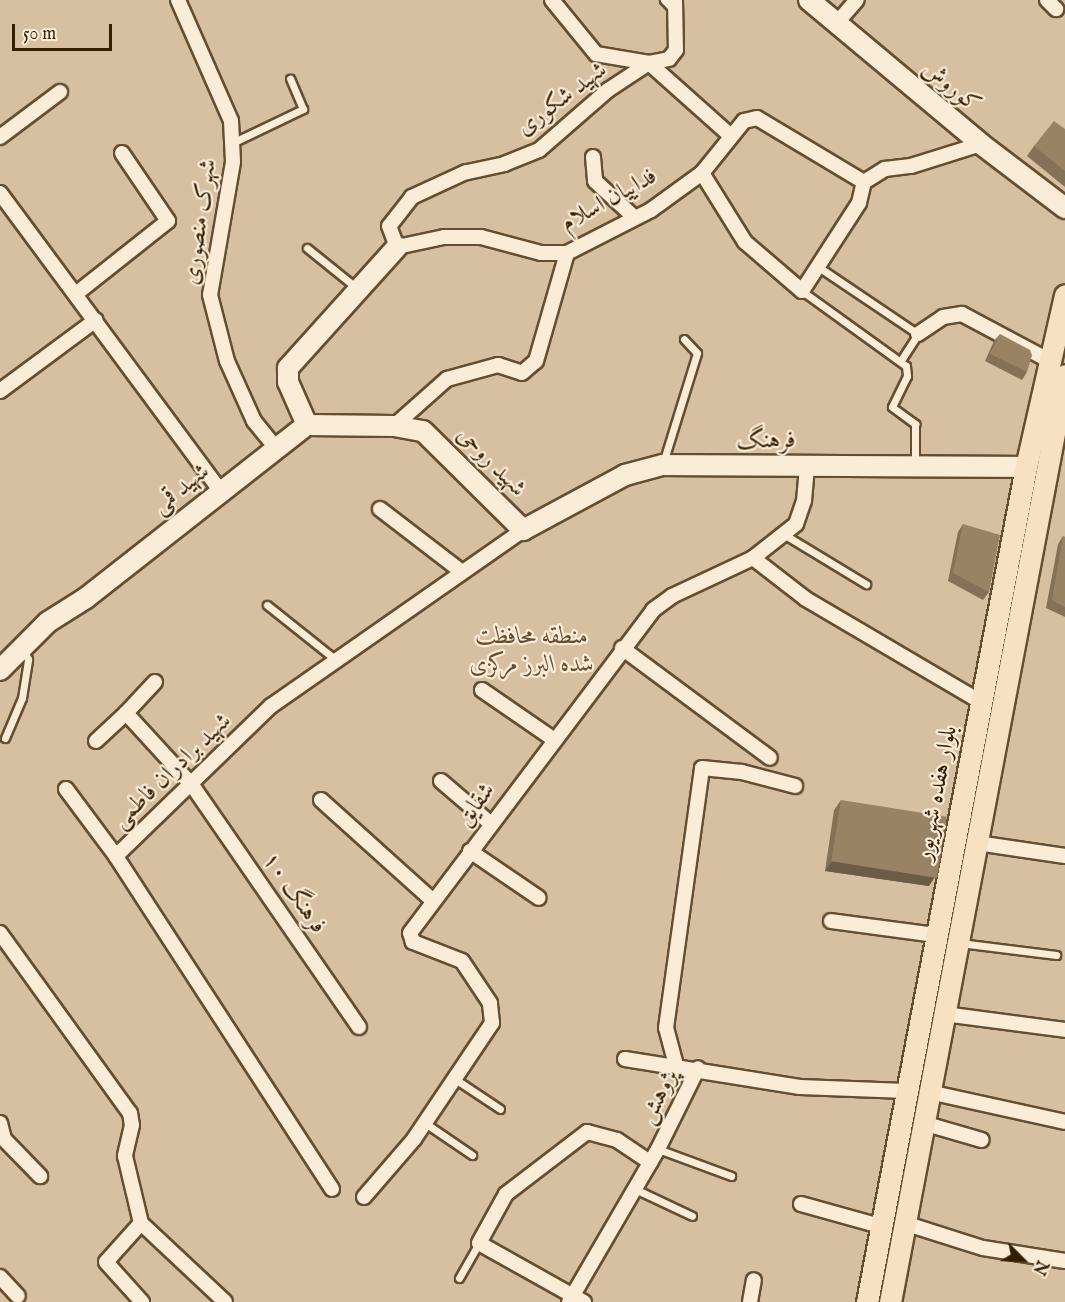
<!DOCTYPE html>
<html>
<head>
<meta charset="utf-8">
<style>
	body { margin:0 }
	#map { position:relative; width:1065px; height:1302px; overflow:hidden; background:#f8e1c2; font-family:"IM FELL English",Amiri,serif }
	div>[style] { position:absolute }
	.green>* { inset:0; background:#d7c0a1; transform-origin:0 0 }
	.roads { filter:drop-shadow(2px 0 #654e30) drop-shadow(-2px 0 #654e30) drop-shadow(0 2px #654e30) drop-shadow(0 -2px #654e30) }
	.lane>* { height:7px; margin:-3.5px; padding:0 3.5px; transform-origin:3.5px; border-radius:3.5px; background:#faecd7 }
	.street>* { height:14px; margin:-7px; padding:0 7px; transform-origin:7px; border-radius:7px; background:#faecd7 }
	.secondary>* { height:20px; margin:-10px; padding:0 10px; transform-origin:10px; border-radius:10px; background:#faecd7 }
	.primary>* { height:21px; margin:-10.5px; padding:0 10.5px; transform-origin:10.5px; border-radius:10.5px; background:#f8e1c2 }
	.wall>* { inset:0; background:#847157 }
	.shaded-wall>* { inset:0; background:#6c5c47 }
	.building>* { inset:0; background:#9a8365; transform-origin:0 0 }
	span { translate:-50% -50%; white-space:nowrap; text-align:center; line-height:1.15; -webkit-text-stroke:4.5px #faecd7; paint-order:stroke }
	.street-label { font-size:24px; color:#341d00 }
	.park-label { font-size:24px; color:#654e30; font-style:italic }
	.north { position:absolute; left:993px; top:1230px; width:60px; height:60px; -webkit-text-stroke:4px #faecd7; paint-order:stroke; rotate:114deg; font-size:16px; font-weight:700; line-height:24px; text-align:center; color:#341d00 }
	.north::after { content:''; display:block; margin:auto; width:21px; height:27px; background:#341d00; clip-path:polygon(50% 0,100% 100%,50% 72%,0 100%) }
	.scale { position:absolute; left:12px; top:24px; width:100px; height:27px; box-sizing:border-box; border:3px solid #341d00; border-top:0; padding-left:8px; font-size:18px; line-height:21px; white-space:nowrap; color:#341d00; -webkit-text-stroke:4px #faecd7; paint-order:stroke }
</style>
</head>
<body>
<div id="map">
	<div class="green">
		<i style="left:0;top:0;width:1065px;height:1302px"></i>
	</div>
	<div class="roads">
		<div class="lane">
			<i style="left:664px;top:0;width:13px;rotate:45deg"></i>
			<i style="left:232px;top:143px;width:79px;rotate:-25.6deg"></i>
			<i style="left:303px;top:109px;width:33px;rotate:-113deg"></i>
			<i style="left:307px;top:248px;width:65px;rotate:38.8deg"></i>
			<i style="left:817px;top:266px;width:122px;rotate:34deg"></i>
			<i style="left:918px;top:334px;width:31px;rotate:123deg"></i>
			<i style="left:802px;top:291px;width:128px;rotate:35.8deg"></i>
			<i style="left:906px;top:366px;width:10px;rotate:84deg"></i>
			<i style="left:907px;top:376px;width:34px;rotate:116deg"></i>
			<i style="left:892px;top:407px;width:29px;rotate:36deg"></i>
			<i style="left:915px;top:424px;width:41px;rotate:90deg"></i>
			<i style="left:663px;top:463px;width:115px;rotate:-72.8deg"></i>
			<i style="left:697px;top:353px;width:19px;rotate:-133deg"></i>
			<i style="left:785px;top:535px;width:95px;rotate:31.2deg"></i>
			<i style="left:267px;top:605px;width:88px;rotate:38.6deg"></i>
			<i style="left:5px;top:738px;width:43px;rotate:-67deg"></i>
			<i style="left:22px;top:698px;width:39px;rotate:-81deg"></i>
			<i style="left:28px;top:659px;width:10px;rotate:-119deg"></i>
			<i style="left:960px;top:943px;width:97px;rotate:7.1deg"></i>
			<i style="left:455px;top:1079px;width:54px;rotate:33.7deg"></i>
			<i style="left:425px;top:1123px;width:57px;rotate:34.2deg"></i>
			<i style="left:658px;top:1149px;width:78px;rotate:20.3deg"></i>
			<i style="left:635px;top:1189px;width:63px;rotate:25.3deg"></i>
			<i style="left:459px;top:1278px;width:40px;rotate:-60.3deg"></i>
		</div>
		<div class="street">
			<i style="left:178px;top:0;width:132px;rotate:66.3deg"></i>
			<i style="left:231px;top:121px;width:41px;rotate:87.2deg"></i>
			<i style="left:233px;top:162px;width:135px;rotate:99.8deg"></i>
			<i style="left:210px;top:295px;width:68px;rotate:75.6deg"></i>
			<i style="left:227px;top:361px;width:66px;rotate:65.8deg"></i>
			<i style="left:254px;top:421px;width:33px;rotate:51deg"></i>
			<i style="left:552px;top:0;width:70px;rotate:50.8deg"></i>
			<i style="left:596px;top:54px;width:54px;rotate:9.6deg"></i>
			<i style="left:649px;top:63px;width:110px;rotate:41.7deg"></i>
			<i style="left:675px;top:0;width:50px;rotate:88.9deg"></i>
			<i style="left:676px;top:50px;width:11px;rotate:128deg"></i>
			<i style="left:669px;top:59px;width:20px;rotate:169deg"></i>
			<i style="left:649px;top:63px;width:49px;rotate:146.6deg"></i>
			<i style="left:608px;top:90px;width:91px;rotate:139deg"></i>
			<i style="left:539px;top:150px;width:37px;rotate:158deg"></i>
			<i style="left:505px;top:164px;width:40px;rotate:168deg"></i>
			<i style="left:466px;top:172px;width:60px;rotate:155.2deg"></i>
			<i style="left:412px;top:197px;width:37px;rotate:128deg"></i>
			<i style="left:389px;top:226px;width:22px;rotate:69deg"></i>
			<i style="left:397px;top:247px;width:48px;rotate:-12deg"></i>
			<i style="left:444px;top:237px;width:37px"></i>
			<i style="left:481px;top:237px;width:62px;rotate:14.9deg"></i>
			<i style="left:541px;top:253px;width:26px"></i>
			<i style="left:567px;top:253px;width:94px;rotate:-27.1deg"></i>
			<i style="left:651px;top:210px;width:63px;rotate:-36deg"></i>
			<i style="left:702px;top:173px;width:67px;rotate:-51.1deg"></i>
			<i style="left:744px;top:121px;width:13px;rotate:-13deg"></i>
			<i style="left:757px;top:118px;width:125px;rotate:30.9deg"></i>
			<i style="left:864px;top:182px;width:25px;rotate:-32deg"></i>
			<i style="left:885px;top:169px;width:26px;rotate:-7deg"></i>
			<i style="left:911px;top:166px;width:73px;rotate:-17.4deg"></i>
			<i style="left:1047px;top:0;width:13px;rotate:45deg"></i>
			<i style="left:835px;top:25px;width:33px;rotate:-49deg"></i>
			<i style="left:0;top:137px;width:75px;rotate:-36.9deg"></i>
			<i style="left:593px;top:157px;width:24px;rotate:85deg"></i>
			<i style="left:595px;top:181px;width:54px;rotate:42.8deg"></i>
			<i style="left:702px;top:173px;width:81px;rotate:58.1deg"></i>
			<i style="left:745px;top:242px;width:75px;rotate:40.7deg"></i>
			<i style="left:802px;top:291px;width:105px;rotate:-57.1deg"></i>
			<i style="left:859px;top:203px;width:22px;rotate:-77deg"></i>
			<i style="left:0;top:193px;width:370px;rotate:53.5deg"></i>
			<i style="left:77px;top:293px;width:116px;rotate:-38.4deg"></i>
			<i style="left:168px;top:221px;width:82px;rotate:-124.1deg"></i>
			<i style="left:918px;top:334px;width:30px;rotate:-34deg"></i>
			<i style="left:943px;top:317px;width:19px;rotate:-9deg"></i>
			<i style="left:962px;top:314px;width:98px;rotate:28.1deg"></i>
			<i style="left:0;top:391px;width:119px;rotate:-36.5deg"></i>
			<i style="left:394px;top:426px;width:71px;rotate:-41.6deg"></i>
			<i style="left:447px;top:379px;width:53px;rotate:-15.4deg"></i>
			<i style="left:498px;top:365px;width:25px;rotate:18deg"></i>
			<i style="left:522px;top:373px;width:18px;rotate:-41deg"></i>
			<i style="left:536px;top:361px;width:112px;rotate:-74deg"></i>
			<i style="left:380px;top:509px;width:103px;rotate:37.5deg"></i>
			<i style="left:753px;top:558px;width:67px;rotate:37.7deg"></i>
			<i style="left:806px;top:599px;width:203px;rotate:30.5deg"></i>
			<i style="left:622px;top:648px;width:184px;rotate:36.6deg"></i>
			<i style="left:155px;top:682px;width:42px;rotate:133.1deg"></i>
			<i style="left:126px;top:713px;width:98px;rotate:47.5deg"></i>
			<i style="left:192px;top:785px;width:294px;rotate:55.4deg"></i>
			<i style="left:482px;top:690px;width:86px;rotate:34.6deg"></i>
			<i style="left:96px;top:741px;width:41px;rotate:-43deg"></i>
			<i style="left:441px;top:781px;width:65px;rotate:40.6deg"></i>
			<i style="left:66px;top:789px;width:84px;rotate:53.3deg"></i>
			<i style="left:321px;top:800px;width:151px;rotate:42deg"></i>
			<i style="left:977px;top:843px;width:89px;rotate:8.4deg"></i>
			<i style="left:470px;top:851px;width:83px;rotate:34.3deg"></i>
			<i style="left:831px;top:921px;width:106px;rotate:7.6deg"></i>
			<i style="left:0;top:933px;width:222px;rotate:54.2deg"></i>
			<i style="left:130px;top:1113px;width:12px;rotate:81deg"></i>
			<i style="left:132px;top:1125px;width:32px;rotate:103deg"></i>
			<i style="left:125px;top:1156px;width:69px;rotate:76.6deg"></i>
			<i style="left:141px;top:1223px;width:115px;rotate:43.2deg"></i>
			<i style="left:944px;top:1014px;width:122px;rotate:7.5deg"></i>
			<i style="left:625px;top:1059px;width:177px;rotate:9.1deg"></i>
			<i style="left:800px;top:1087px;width:106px;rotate:2.2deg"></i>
			<i style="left:676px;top:1065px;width:38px;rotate:-105deg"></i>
			<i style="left:666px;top:1028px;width:262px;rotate:-82.1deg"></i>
			<i style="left:702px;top:768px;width:40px;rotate:5.7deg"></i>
			<i style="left:742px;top:772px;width:55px;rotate:14.8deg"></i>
			<i style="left:929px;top:1092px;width:139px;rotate:12.4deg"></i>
			<i style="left:0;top:1123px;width:16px;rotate:76deg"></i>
			<i style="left:4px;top:1139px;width:52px;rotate:45.8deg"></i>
			<i style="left:923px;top:1123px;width:61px;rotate:16.1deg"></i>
			<i style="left:332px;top:1189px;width:397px;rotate:-123deg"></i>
			<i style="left:116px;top:856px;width:216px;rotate:-44.1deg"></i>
			<i style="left:271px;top:706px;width:307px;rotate:-34.9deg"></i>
			<i style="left:364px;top:1197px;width:77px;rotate:-49.2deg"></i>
			<i style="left:414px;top:1139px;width:140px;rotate:-56.1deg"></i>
			<i style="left:492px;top:1023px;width:20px;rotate:-96deg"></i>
			<i style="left:490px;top:1003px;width:50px;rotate:-123.7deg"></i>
			<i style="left:462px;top:961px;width:53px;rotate:-158.8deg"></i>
			<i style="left:413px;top:942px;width:9px;rotate:-108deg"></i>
			<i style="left:410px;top:933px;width:404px;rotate:-53deg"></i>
			<i style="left:653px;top:610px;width:24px;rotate:-36deg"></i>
			<i style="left:672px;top:596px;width:89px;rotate:-25.1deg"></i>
			<i style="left:753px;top:558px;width:55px;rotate:-38.3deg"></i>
			<i style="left:796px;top:524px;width:24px;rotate:-71deg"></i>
			<i style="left:804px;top:501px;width:36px;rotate:-85deg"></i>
			<i style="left:801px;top:1204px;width:82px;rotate:15.6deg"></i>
			<i style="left:141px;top:1223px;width:52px;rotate:131.9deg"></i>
			<i style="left:106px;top:1262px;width:54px;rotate:48deg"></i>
			<i style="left:904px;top:1223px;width:83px;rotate:17.6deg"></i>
			<i style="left:983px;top:1248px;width:83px;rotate:9deg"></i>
			<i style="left:0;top:1277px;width:26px;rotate:47deg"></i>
			<i style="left:569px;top:1302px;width:177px;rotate:-59.8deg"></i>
			<i style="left:658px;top:1149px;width:90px;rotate:-63.7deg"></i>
			<i style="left:584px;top:1302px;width:120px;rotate:-150.7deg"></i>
			<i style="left:479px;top:1243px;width:56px;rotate:-61.1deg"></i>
			<i style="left:506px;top:1194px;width:102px;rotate:-37.4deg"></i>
			<i style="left:587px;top:1132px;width:31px;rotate:15deg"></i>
			<i style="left:617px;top:1140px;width:40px;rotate:34deg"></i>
			<i style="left:750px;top:1302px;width:22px;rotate:-80deg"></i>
		</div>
		<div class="secondary">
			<i style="left:809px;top:0;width:224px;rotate:39.9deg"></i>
			<i style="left:981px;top:144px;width:106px;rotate:37.3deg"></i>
			<i style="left:307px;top:425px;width:47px;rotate:-113.8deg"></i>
			<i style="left:288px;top:382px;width:14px;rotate:-90deg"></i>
			<i style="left:288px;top:368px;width:163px;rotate:-48deg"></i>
			<i style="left:0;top:670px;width:68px;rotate:-45deg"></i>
			<i style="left:48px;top:622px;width:45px;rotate:-32.3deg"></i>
			<i style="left:86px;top:598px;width:281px;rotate:-38.1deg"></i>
			<i style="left:307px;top:425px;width:87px;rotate:0.7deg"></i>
			<i style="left:394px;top:426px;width:29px;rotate:10deg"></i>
			<i style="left:423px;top:431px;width:141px;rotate:44.7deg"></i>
			<i style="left:523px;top:530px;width:116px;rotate:-28.3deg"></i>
			<i style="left:625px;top:475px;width:39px;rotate:-15deg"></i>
			<i style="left:663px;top:465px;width:363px;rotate:0.3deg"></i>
		</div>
		<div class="primary">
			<i style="left:867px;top:1302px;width:850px;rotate:-79.22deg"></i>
			<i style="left:1026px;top:467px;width:176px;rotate:-77.2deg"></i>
			<i style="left:890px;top:1302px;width:943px;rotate:-79.31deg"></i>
		</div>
	</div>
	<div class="wall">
		<i style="clip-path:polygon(1065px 129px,1065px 187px,1027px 156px,1034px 146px)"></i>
		<i style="clip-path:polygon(1000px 334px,1027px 372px,1022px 380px,985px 361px,994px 341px)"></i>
		<i style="clip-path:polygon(963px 524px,989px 592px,983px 600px,948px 581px,958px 532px)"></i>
		<i style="clip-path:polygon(1063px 536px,1065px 537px,1065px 617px,1046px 608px,1058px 544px)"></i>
		<i style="clip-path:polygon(841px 800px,936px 875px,929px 886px,825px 871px,834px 810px)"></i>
	</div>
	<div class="shaded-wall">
		<i style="clip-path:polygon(832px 861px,936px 875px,929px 886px,825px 871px)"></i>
	</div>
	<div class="building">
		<i style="clip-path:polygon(1054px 121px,1065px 129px,1065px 171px,1034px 146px)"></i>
		<i style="clip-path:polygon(1000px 334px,1030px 350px,1032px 355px,1027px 372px,990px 354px)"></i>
		<i style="clip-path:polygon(963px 524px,1000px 535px,989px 592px,953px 573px)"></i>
		<i style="clip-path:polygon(1063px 536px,1065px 537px,1065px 607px,1052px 600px)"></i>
		<i style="left:841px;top:800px;width:107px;height:62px;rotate:9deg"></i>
	</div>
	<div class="street-label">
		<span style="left:951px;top:87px;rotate:39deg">کوروش</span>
		<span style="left:562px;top:99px;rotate:-37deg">شهید شکوری</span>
		<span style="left:609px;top:200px;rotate:-29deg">فداییان اسلام</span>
		<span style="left:200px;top:222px;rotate:-82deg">شهرک منصوری</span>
		<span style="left:766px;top:441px;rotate:-1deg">فرهنگ</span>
		<span style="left:491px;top:462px;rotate:45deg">شهید روحی</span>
		<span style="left:181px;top:489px;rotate:-39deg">شهید قمی</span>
		<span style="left:172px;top:771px;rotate:-44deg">شهید برادران فاطمی</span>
		<span style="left:937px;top:793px;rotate:-79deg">بلوار هفده شهریور</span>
		<span style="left:476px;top:805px;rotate:-54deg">شقایق</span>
		<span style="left:294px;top:893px;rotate:55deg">فرهنگ ۱۰</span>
		<span style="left:659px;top:1097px;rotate:-63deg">پژوهش</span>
	</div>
	<div class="park-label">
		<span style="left:532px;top:651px">منطقه محافظت<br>شده البرز مرکزی</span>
	</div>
	<div class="north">N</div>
	<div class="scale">50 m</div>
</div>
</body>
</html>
